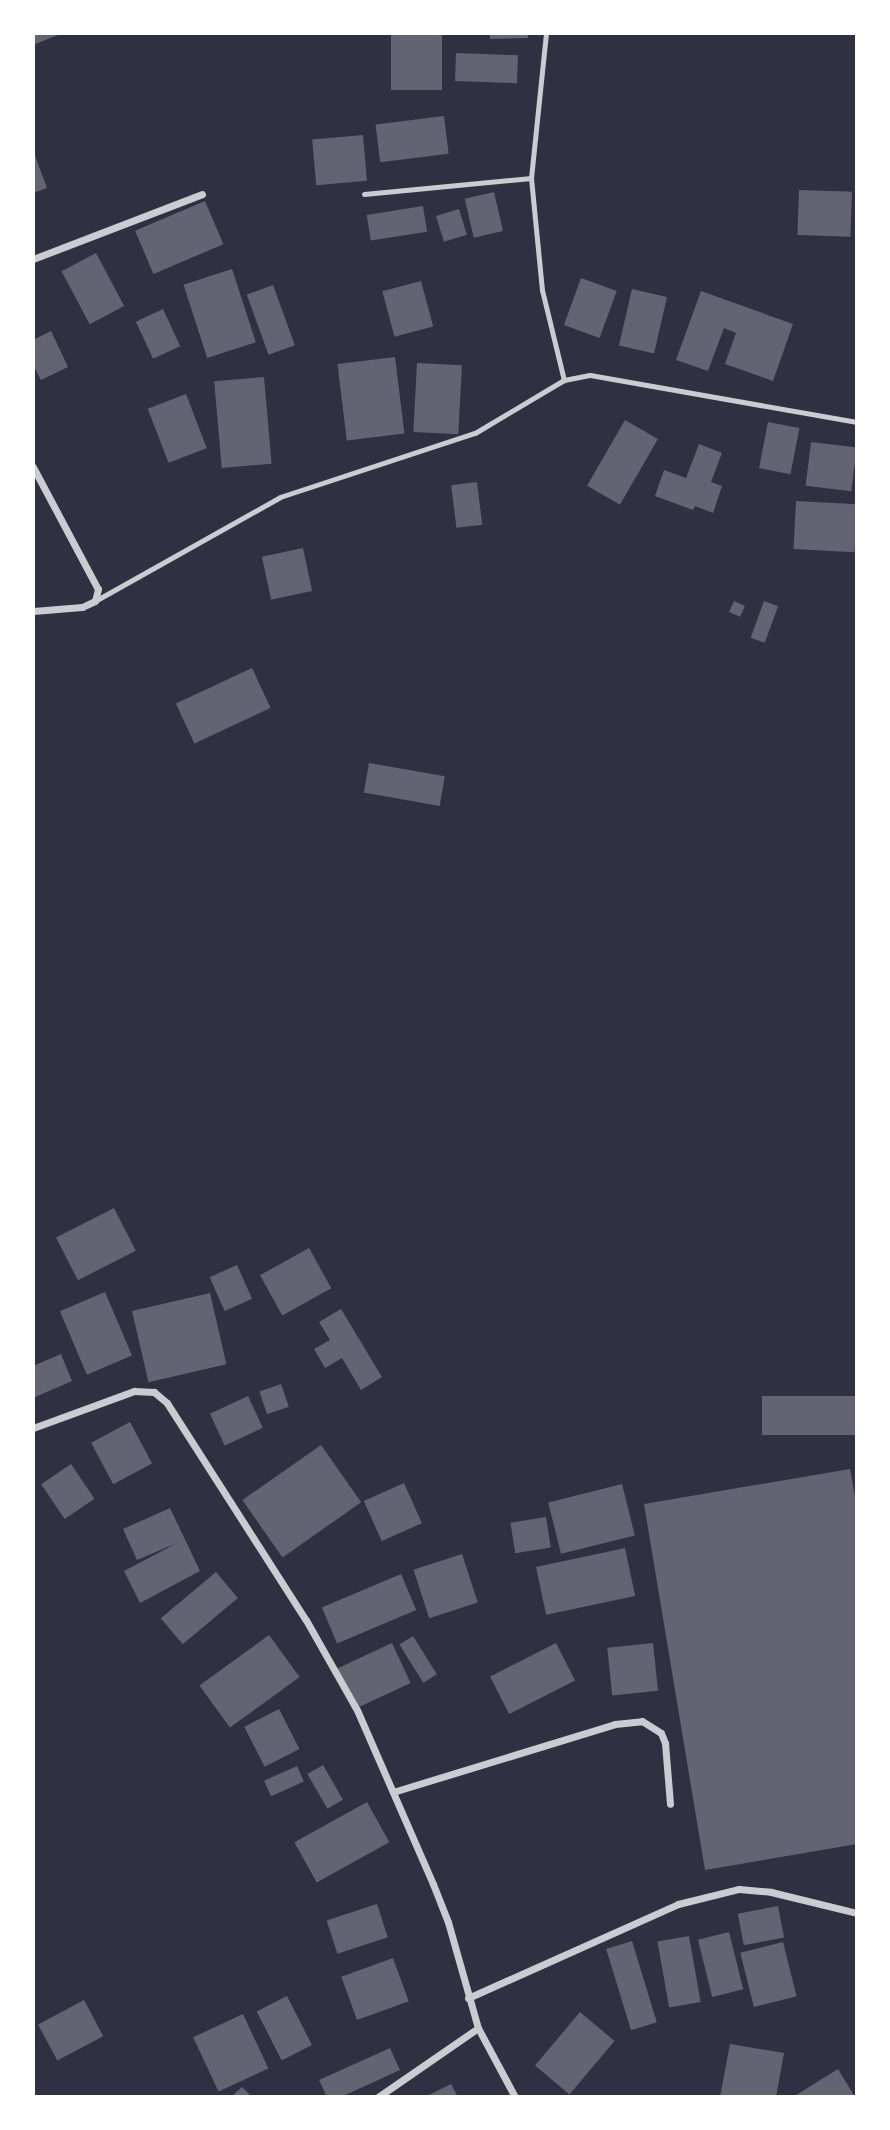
<!DOCTYPE html>
<html>
<head>
<meta charset="utf-8">
<style>
	body { margin:0 }
	#map { position:relative; width:890px; height:2130px; overflow:hidden; background:#2d3142; font-family:Georgia,serif }
	div>[style] { position:absolute }
	.building>* { inset:0; background:#626471; transform-origin:0 0 }
	.service>* { height:5px; margin:-2.5px; padding:0 2.5px; transform-origin:2.5px; border-radius:2.5px; background:#caccd0 }
	.minor>* { height:7px; margin:-3.5px; padding:0 3.5px; transform-origin:3.5px; border-radius:3.5px; background:#caccd0 }
	span { translate:-50% -50%; white-space:nowrap; text-align:center; line-height:1.15; -webkit-text-stroke:7px #fff; paint-order:stroke }
	.frame { position:absolute; inset:0; border:35px solid #fff; pointer-events:none }
</style>
</head>
<body>
<div id="map">
	<div class="building">
		<i style="clip-path:polygon(33px 33px,63px 33px,33px 45px)"></i>
		<i style="left:391px;top:33px;width:51px;height:57px"></i>
		<i style="clip-path:polygon(490px 33px,528px 33px,528px 38px,490px 39px)"></i>
		<i style="left:456px;top:53px;width:62px;height:28px;rotate:2deg"></i>
		<i style="left:444px;top:116px;width:38px;height:69px;rotate:83deg"></i>
		<i style="left:363px;top:135px;width:46px;height:51px;rotate:85deg"></i>
		<i style="clip-path:polygon(33px 150px,47px 188px,33px 193px)"></i>
		<i style="left:799px;top:190px;width:53px;height:45px;rotate:2deg"></i>
		<i style="left:494px;top:192px;width:40px;height:30px;rotate:77deg"></i>
		<i style="left:205px;top:201px;width:47px;height:76px;rotate:67deg"></i>
		<i style="left:423px;top:206px;width:26px;height:57px;rotate:81deg"></i>
		<i style="left:459px;top:209px;width:27px;height:24px;rotate:73deg"></i>
		<i style="left:96px;top:253px;width:60px;height:39px;rotate:62deg"></i>
		<i style="left:232px;top:269px;width:77px;height:51px;rotate:72deg"></i>
		<i style="left:581px;top:278px;width:38px;height:50px;rotate:20deg"></i>
		<i style="left:421px;top:281px;width:47px;height:40px;rotate:75deg"></i>
		<i style="left:273px;top:285px;width:64px;height:28px;rotate:70deg"></i>
		<i style="left:632px;top:289px;width:36px;height:58px;rotate:13deg"></i>
		<i style="clip-path:polygon(701px 291px,793px 324px,773px 381px,725px 364px,736px 333px,724px 328px,708px 371px,676px 360px)"></i>
		<i style="left:163px;top:309px;width:41px;height:30px;rotate:65deg"></i>
		<i style="clip-path:polygon(51px 331px,68px 367px,41px 380px,33px 365px,33px 340px)"></i>
		<i style="left:395px;top:357px;width:77px;height:58px;rotate:83deg"></i>
		<i style="left:417px;top:363px;width:45px;height:69px;rotate:3deg"></i>
		<i style="left:264px;top:377px;width:87px;height:50px;rotate:85deg"></i>
		<i style="left:186px;top:394px;width:58px;height:41px;rotate:69deg"></i>
		<i style="left:625px;top:420px;width:38px;height:76px;rotate:30deg"></i>
		<i style="left:768px;top:422px;width:32px;height:47px;rotate:11deg"></i>
		<i style="left:811px;top:442px;width:46px;height:44px;rotate:7deg"></i>
		<i style="clip-path:polygon(699px 444px,722px 453px,711px 482px,722px 486px,713px 513px,695px 506px,693px 510px,655px 496px,664px 470px,686px 478px)"></i>
		<i style="left:477px;top:482px;width:43px;height:26px;rotate:83deg"></i>
		<i style="left:796px;top:501px;width:61px;height:48px;rotate:3deg"></i>
		<i style="left:303px;top:548px;width:44px;height:42px;rotate:78deg"></i>
		<i style="left:734px;top:601px;width:12px;height:12px;rotate:24deg"></i>
		<i style="left:764px;top:601px;width:15px;height:39px;rotate:20deg"></i>
		<i style="left:252px;top:668px;width:44px;height:84px;rotate:65deg"></i>
		<i style="left:369px;top:763px;width:77px;height:30px;rotate:10deg"></i>
		<i style="left:114px;top:1208px;width:48px;height:65px;rotate:63deg"></i>
		<i style="left:309px;top:1248px;width:46px;height:56px;rotate:61deg"></i>
		<i style="left:237px;top:1265px;width:37px;height:30px;rotate:66deg"></i>
		<i style="left:105px;top:1292px;width:69px;height:49px;rotate:67deg"></i>
		<i style="left:210px;top:1293px;width:73px;height:80px;rotate:77deg"></i>
		<i style="clip-path:polygon(341px 1309px,382px 1377px,361px 1390px,342px 1358px,325px 1368px,314px 1349px,330px 1340px,319px 1322px)"></i>
		<i style="clip-path:polygon(61px 1354px,72px 1381px,33px 1398px,33px 1366px)"></i>
		<i style="left:281px;top:1384px;width:24px;height:23px;rotate:71deg"></i>
		<i style="left:248px;top:1396px;width:35px;height:42px;rotate:65deg"></i>
		<i style="left:857px;top:1396px;width:39px;height:95px;rotate:90deg"></i>
		<i style="left:130px;top:1422px;width:47px;height:44px;rotate:62deg"></i>
		<i style="left:321px;top:1445px;width:70px;height:96px;rotate:55deg"></i>
		<i style="left:71px;top:1464px;width:42px;height:36px;rotate:56deg"></i>
		<i style="clip-path:polygon(850px 1469px,857px 1507px,857px 1844px,705px 1870px,644px 1504px)"></i>
		<i style="left:404px;top:1483px;width:44px;height:44px;rotate:66deg"></i>
		<i style="left:622px;top:1484px;width:53px;height:76px;rotate:76deg"></i>
		<i style="clip-path:polygon(170px 1508px,200px 1571px,140px 1603px,124px 1571px,177px 1543px,137px 1560px,123px 1529px)"></i>
		<i style="left:546px;top:1517px;width:31px;height:36px;rotate:81deg"></i>
		<i style="left:625px;top:1548px;width:49px;height:91px;rotate:78deg"></i>
		<i style="left:462px;top:1554px;width:51px;height:51px;rotate:72deg"></i>
		<i style="left:216px;top:1572px;width:34px;height:72px;rotate:50deg"></i>
		<i style="left:401px;top:1574px;width:39px;height:86px;rotate:67deg"></i>
		<i style="left:269px;top:1635px;width:52px;height:86px;rotate:54deg"></i>
		<i style="left:413px;top:1636px;width:45px;height:16px;rotate:58deg"></i>
		<i style="left:392px;top:1643px;width:44px;height:64px;rotate:65deg"></i>
		<i style="left:556px;top:1643px;width:42px;height:74px;rotate:63deg"></i>
		<i style="left:653px;top:1643px;width:48px;height:46px;rotate:84deg"></i>
		<i style="left:279px;top:1709px;width:45px;height:39px;rotate:63deg"></i>
		<i style="left:323px;top:1765px;width:40px;height:18px;rotate:60deg"></i>
		<i style="left:297px;top:1766px;width:17px;height:36px;rotate:66deg"></i>
		<i style="left:367px;top:1802px;width:46px;height:83px;rotate:61deg"></i>
		<i style="left:377px;top:1904px;width:35px;height:53px;rotate:72deg"></i>
		<i style="left:778px;top:1906px;width:32px;height:41px;rotate:79deg"></i>
		<i style="left:729px;top:1932px;width:59px;height:32px;rotate:76deg"></i>
		<i style="left:689px;top:1936px;width:67px;height:32px;rotate:80deg"></i>
		<i style="left:632px;top:1941px;width:85px;height:27px;rotate:73deg"></i>
		<i style="left:783px;top:1942px;width:56px;height:44px;rotate:76deg"></i>
		<i style="left:393px;top:1958px;width:46px;height:55px;rotate:70deg"></i>
		<i style="left:287px;top:1996px;width:55px;height:34px;rotate:63deg"></i>
		<i style="left:84px;top:2000px;width:41px;height:52px;rotate:62deg"></i>
		<i style="left:580px;top:2012px;width:45px;height:70px;rotate:40deg"></i>
		<i style="left:243px;top:2014px;width:60px;height:55px;rotate:65deg"></i>
		<i style="clip-path:polygon(730px 2044px,784px 2053px,776px 2097px,720px 2097px)"></i>
		<i style="clip-path:polygon(390px 2048px,400px 2070px,341px 2097px,327px 2097px,319px 2080px)"></i>
		<i style="clip-path:polygon(838px 2069px,855px 2097px,793px 2097px)"></i>
		<i style="clip-path:polygon(451px 2084px,458px 2097px,425px 2097px)"></i>
		<i style="clip-path:polygon(242px 2087px,252px 2097px,231px 2097px)"></i>
	</div>
	<div class="service">
		<i style="left:546px;top:33px;width:146px;rotate:95.9deg"></i>
		<i style="left:531px;top:178px;width:113px;rotate:84.4deg"></i>
		<i style="left:542px;top:290px;width:93px;rotate:76.3deg"></i>
		<i style="left:564px;top:380px;width:26px;rotate:-11deg"></i>
		<i style="left:590px;top:375px;width:271px;rotate:10deg"></i>
		<i style="left:364px;top:194px;width:168px;rotate:-5.5deg"></i>
		<i style="left:95px;top:601px;width:212px;rotate:-29.3deg"></i>
		<i style="left:280px;top:497px;width:205px;rotate:-18.2deg"></i>
		<i style="left:475px;top:433px;width:104px;rotate:-30.8deg"></i>
	</div>
	<div class="minor">
		<i style="left:33px;top:259px;width:181px;rotate:-21deg"></i>
		<i style="left:33px;top:467px;width:138px;rotate:62deg"></i>
		<i style="left:98px;top:589px;width:12px;rotate:104deg"></i>
		<i style="left:95px;top:601px;width:14px;rotate:155deg"></i>
		<i style="left:82px;top:607px;width:49px;rotate:175.3deg"></i>
		<i style="left:33px;top:1428px;width:108px;rotate:-20.1deg"></i>
		<i style="left:134px;top:1391px;width:20px;rotate:3deg"></i>
		<i style="left:154px;top:1392px;width:17px;rotate:40deg"></i>
		<i style="left:167px;top:1403px;width:258px;rotate:57.4deg"></i>
		<i style="left:306px;top:1620px;width:103px;rotate:60.5deg"></i>
		<i style="left:357px;top:1710px;width:190px;rotate:66.4deg"></i>
		<i style="left:433px;top:1884px;width:41px;rotate:68.5deg"></i>
		<i style="left:448px;top:1922px;width:110px;rotate:74.2deg"></i>
		<i style="left:478px;top:2028px;width:78px;rotate:61.8deg"></i>
		<i style="left:393px;top:1792px;width:232px;rotate:-17deg"></i>
		<i style="left:615px;top:1724px;width:27px;rotate:-6deg"></i>
		<i style="left:642px;top:1721px;width:22px;rotate:32deg"></i>
		<i style="left:661px;top:1733px;width:11px;rotate:68deg"></i>
		<i style="left:665px;top:1743px;width:61px;rotate:85.3deg"></i>
		<i style="left:468px;top:1998px;width:230px;rotate:-24.1deg"></i>
		<i style="left:678px;top:1904px;width:63px;rotate:-13.8deg"></i>
		<i style="left:739px;top:1889px;width:32px;rotate:5deg"></i>
		<i style="left:771px;top:1892px;width:89px;rotate:13.7deg"></i>
		<i style="left:378px;top:2097px;width:121px;rotate:-34.6deg"></i>
	</div>
	<div class="frame"></div>
</div>
</body>
</html>
